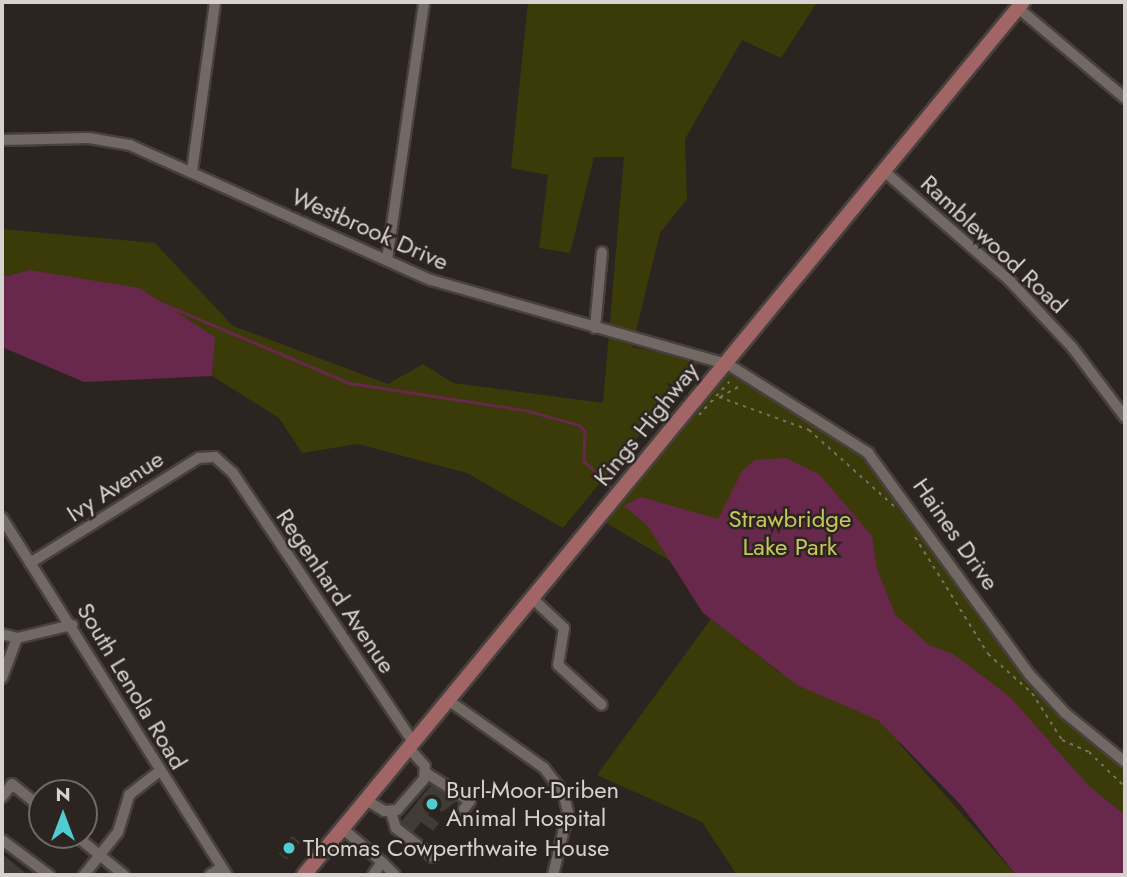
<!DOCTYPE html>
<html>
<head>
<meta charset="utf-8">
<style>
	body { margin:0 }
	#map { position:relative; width:1127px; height:877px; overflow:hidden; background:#2c2421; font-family:Jost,sans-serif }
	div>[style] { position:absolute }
	.green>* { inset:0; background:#3b3a09 }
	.water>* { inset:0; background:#68284b }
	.stream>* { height:2.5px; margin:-1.25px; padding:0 1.25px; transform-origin:1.25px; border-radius:1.25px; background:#68284b }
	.building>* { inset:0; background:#403c35; transform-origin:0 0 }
	.path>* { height:2px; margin-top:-1px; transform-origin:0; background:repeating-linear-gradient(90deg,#77706d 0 3.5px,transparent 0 8.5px) }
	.roads { filter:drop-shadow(2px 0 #47413d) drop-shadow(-2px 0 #47413d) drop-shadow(0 2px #47413d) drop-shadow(0 -2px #47413d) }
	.minor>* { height:10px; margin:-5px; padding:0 5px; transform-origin:5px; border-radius:5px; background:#726965 }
	.major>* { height:14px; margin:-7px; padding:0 7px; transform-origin:7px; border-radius:7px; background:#a16565 }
	.dots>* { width:19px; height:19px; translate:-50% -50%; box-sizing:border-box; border:4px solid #2c2421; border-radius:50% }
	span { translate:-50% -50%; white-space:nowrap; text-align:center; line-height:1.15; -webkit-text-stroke:5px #2c2421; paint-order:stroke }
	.street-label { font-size:24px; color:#d7d2cf }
	.park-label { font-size:24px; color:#c7c65a }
	.poi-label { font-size:24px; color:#d7d2cf }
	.left { translate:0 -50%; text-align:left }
	.frame { position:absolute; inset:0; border:4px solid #d7d2cf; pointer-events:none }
	.north { position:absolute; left:28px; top:779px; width:70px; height:70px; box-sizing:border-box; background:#2c2421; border:2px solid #706a67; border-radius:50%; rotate:0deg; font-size:19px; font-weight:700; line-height:28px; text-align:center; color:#d7d2cf }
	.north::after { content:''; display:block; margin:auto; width:24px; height:32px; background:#51ccd1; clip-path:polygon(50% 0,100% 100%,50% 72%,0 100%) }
</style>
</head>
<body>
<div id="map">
	<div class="green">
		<i style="clip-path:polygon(528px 2px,816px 4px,781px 58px,742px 40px,685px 139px,687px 199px,660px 233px,632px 347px,701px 360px,563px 528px,467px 473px,358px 444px,302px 453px,279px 418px,212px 376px,214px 337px,30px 270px,2px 277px,2px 229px,155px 243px,233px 326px,388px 384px,423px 364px,453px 383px,603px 403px,624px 157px,594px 157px,570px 253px,539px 248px,548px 175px,511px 168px)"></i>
		<i style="clip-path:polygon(729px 365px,868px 453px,1029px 674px,1125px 761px,1125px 875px,897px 741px,1016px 875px,737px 875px,702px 822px,597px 775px,711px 619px,782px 674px,687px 571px,598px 518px)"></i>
	</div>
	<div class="water">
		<i style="clip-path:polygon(30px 270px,139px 288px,215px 337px,212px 376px,84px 382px,2px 347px,2px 277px)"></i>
		<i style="clip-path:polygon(786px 458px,819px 474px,872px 536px,877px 569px,895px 614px,929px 645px,953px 654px,1010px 697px,1089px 786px,1125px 815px,1125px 875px,1016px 875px,959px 803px,878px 720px,797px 685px,703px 613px,647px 525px,624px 506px,641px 497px,718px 519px,742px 471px,755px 460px)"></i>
	</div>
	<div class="stream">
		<i style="left:154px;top:300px;width:213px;rotate:23deg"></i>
		<i style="left:350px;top:383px;width:177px;rotate:8.8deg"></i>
		<i style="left:525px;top:410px;width:56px;rotate:15.5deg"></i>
		<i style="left:579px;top:425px;width:8px;rotate:45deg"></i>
		<i style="left:585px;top:431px;width:30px;rotate:92deg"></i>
		<i style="left:584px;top:461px;width:42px;rotate:44deg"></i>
	</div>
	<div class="building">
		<i style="clip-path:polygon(436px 779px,461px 798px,442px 812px,434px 806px,428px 815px,439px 823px,433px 831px,421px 822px,413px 832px,400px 823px)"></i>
		<i style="left:292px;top:836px;width:10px;height:22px;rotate:37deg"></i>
		<i style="clip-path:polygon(2px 854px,28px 875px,2px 875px)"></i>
	</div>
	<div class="path">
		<i style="left:719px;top:397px;width:96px;rotate:20.1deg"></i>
		<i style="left:809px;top:430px;width:115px;rotate:41.8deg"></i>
		<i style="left:720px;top:397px;width:23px;rotate:-29deg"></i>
		<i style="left:699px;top:415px;width:45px;rotate:-47.7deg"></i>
		<i style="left:915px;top:537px;width:138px;rotate:58deg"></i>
		<i style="left:988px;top:654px;width:59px;rotate:41.6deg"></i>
		<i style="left:1032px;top:693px;width:56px;rotate:57.4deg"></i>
		<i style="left:1062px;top:740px;width:30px;rotate:24deg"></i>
		<i style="left:1089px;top:752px;width:50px;rotate:44.2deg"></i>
	</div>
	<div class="roads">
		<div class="minor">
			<i style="left:1018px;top:8px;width:140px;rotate:40.1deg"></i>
			<i style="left:2px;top:140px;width:87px;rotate:-1.3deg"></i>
			<i style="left:89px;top:138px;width:42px;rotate:9.7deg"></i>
			<i style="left:130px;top:145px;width:330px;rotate:24.2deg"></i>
			<i style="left:431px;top:280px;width:310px;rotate:15.9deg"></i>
			<i style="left:729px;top:365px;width:165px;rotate:32.3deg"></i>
			<i style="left:868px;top:453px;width:273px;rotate:53.9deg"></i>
			<i style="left:1029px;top:674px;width:53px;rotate:47.3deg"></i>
			<i style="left:1065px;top:713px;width:77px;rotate:39.2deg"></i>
			<i style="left:192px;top:171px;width:171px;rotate:-82.2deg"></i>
			<i style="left:884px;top:171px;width:167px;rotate:41.1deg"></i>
			<i style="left:1010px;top:281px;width:91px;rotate:46.8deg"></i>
			<i style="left:1072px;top:347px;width:88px;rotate:52.9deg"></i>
			<i style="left:387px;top:260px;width:261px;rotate:-81.8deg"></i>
			<i style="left:595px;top:328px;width:76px;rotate:-84.7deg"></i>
			<i style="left:2px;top:518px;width:422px;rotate:57.8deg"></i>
			<i style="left:30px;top:563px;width:199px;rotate:-31.9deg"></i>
			<i style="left:199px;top:458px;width:16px;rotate:-4deg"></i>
			<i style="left:215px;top:457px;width:24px;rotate:42deg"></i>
			<i style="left:233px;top:473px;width:324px;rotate:56.2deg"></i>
			<i style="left:532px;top:598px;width:44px;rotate:43.2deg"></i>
			<i style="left:564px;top:628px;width:37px;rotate:99deg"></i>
			<i style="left:558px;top:665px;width:59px;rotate:42.3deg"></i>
			<i style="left:2px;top:634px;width:16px;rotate:15deg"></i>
			<i style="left:17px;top:638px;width:57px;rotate:-13.3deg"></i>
			<i style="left:2px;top:678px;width:43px;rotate:-69.4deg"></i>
			<i style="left:448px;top:700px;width:118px;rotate:35.3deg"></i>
			<i style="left:544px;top:768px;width:31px;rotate:52deg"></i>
			<i style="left:563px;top:792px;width:21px;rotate:76deg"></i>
			<i style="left:568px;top:812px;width:65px;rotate:103.4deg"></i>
			<i style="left:426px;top:773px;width:52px;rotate:32.5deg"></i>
			<i style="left:470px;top:801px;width:10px;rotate:127deg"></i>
			<i style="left:2px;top:797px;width:16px;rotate:-52deg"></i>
			<i style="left:12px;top:784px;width:38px;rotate:39deg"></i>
			<i style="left:366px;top:800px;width:21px;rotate:31deg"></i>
			<i style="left:384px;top:811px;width:13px;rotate:-4deg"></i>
			<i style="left:397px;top:810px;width:41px;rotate:-48.9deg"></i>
			<i style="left:424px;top:779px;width:13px;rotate:-86deg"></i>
			<i style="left:425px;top:766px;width:24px;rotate:-132deg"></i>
			<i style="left:391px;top:812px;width:17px;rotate:73deg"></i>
			<i style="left:396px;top:828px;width:47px;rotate:38.1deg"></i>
			<i style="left:342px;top:828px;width:52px;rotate:40.4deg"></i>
			<i style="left:382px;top:862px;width:16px;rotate:125deg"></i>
			<i style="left:75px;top:835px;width:63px;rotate:39.2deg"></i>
			<i style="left:2px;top:840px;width:59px;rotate:36.7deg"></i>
			<i style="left:382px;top:862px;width:18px;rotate:45deg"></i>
			<i style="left:84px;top:875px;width:55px;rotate:-51.7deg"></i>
			<i style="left:118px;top:832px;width:39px;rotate:-73deg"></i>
			<i style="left:129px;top:795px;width:37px;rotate:-38deg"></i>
			<i style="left:210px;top:875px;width:14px;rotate:-34deg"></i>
		</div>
		<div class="major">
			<i style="left:304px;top:875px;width:1131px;rotate:-50.53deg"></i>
		</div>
	</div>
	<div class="dots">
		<i style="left:432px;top:804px;background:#51ccd1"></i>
		<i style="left:289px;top:848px;background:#51ccd1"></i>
	</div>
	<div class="street-label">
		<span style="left:370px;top:229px;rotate:24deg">Westbrook Drive</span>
		<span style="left:994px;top:244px;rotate:43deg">Ramblewood Road</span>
		<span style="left:646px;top:424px;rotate:-51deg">Kings Highway</span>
		<span style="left:115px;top:486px;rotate:-33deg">Ivy Avenue</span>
		<span style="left:956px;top:534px;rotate:55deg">Haines Drive</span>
		<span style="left:336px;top:591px;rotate:56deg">Regenhard Avenue</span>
		<span style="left:132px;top:686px;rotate:59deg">South Lenola Road</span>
	</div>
	<div class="park-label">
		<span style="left:790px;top:533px">Strawbridge<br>Lake Park</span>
	</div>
	<div class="poi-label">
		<span class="left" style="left:446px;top:804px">Burl-Moor-Driben<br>Animal Hospital</span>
		<span class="left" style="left:303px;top:848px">Thomas Cowperthwaite House</span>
	</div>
	<div class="frame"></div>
	<div class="north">N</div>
</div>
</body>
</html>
